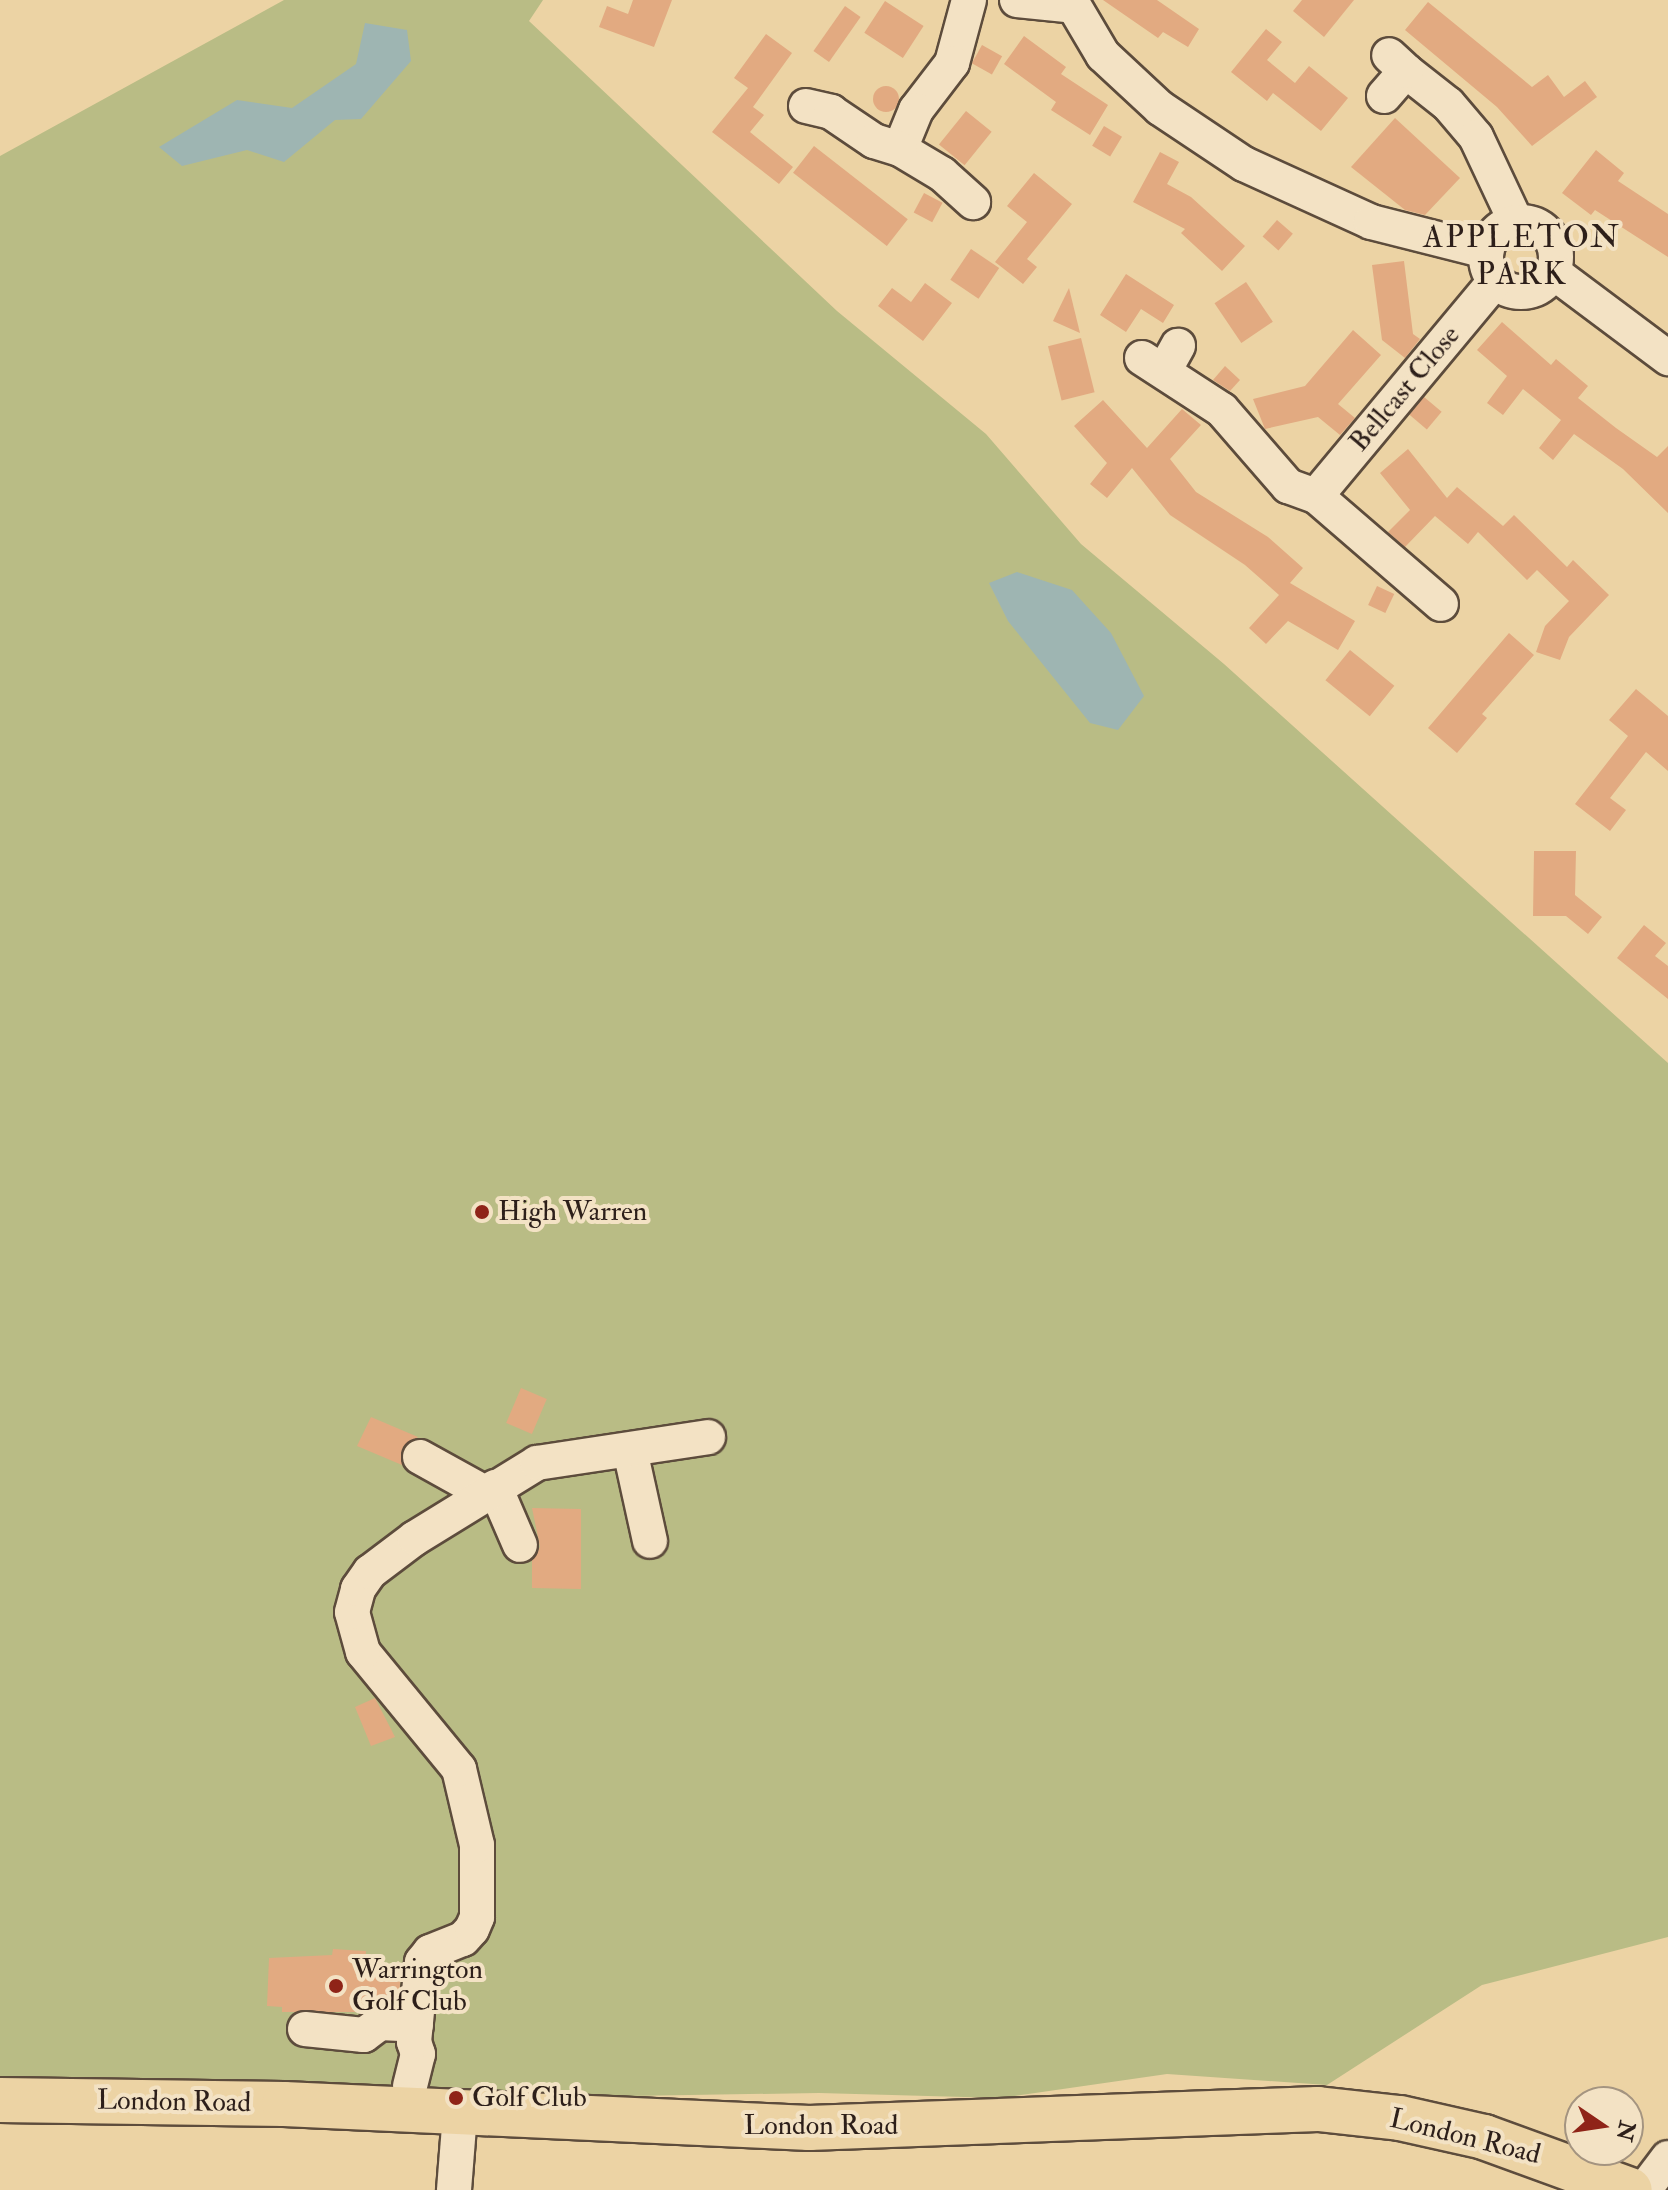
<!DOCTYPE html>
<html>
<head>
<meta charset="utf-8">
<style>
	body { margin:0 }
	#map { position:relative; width:1668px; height:2190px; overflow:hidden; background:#ecd3a4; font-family:"IM FELL Double Pica",serif }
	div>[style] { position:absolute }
	.green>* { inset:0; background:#b9bc85 }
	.water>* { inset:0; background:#9eb5b2 }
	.building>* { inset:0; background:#e2aa81; transform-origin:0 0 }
	.round { border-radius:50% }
	.roads { filter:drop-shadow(2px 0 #5d4c3c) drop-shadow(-2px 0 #5d4c3c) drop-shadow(0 2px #5d4c3c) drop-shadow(0 -2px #5d4c3c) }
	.minor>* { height:34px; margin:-17px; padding:0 17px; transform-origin:17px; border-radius:17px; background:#f3e2c4 }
	.minor>.ring { margin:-17px; padding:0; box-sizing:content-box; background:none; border:34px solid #f3e2c4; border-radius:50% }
	.highway>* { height:44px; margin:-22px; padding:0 22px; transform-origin:22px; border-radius:22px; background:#ecd3a4 }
	.dots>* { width:22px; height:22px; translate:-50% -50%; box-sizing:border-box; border:4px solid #f3e2c4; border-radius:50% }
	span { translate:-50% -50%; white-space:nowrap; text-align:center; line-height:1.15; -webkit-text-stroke:8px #f3e2c4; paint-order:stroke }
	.street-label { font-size:28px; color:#2d1f1a }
	.poi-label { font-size:28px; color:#2d1f1a }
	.left { translate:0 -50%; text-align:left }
	.quarter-label { font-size:32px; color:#2d1f1a; letter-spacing:2px }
	.north { position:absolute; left:1564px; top:2086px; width:80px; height:80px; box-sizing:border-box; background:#f3e2c4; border:2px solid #a49480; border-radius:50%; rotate:103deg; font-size:22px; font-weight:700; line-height:32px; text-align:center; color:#2d1f1a }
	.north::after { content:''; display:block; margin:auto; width:28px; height:36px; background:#8f2418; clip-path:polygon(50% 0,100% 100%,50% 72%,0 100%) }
</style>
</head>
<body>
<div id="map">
	<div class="green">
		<i style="clip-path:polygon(284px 0,543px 0,529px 21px,837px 311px,986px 434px,1081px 544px,1224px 664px,1668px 1063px,1668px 1937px,1482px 1985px,1327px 2085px,1167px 2074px,1001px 2098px,819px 2093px,0 2106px,0 156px)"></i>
	</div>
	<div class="water">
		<i style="clip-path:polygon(365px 23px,407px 30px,411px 61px,361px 119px,335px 120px,284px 162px,247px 150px,182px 166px,159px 147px,237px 100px,292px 108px,356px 64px)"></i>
		<i style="clip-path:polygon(1017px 572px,1072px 590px,1111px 633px,1144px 696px,1118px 730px,1090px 723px,1008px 621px,989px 583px)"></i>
	</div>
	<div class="building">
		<i style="clip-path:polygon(633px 0,672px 0,654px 47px,599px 27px,607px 6px,628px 14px)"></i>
		<i style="clip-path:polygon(1103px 0,1157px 0,1199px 29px,1188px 47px,1163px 32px,1158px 38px)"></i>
		<i style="clip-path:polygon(1302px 0,1354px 0,1324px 37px,1293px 11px)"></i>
		<i style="left:885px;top:1px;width:46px;height:38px;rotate:33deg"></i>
		<i style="clip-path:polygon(1428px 2px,1532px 87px,1548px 75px,1564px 97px,1585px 81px,1597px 97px,1532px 146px,1497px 107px,1405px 30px)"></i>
		<i style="left:845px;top:6px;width:19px;height:55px;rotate:35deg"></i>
		<i style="clip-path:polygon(1266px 29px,1282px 42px,1267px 60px,1295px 83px,1309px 66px,1348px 98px,1321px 131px,1273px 93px,1267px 101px,1231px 72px)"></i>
		<i style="clip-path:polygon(766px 34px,792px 53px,753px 107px,764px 115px,750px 132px,793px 167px,779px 184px,712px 132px,748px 88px,734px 78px)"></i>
		<i style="clip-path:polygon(1024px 36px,1066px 67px,1061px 74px,1108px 105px,1090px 135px,1051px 110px,1056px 102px,1004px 64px)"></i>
		<i style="left:982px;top:45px;width:23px;height:21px;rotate:29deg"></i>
		<i class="round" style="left:873px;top:86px;width:26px;height:26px"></i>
		<i style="left:966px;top:111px;width:33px;height:43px;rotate:39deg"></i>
		<i style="clip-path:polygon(1395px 118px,1460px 178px,1425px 215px,1405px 210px,1351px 167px)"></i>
		<i style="left:1104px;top:126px;width:21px;height:23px;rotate:31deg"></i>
		<i style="left:814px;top:146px;width:119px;height:34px;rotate:38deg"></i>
		<i style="clip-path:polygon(1596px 150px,1624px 173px,1618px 181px,1668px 214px,1668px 257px,1595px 210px,1591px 215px,1562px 193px)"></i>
		<i style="clip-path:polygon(1160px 152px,1179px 162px,1167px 184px,1191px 197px,1245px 246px,1222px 271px,1181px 233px,1185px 229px,1133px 202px)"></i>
		<i style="clip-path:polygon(1034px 173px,1072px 204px,1027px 259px,1037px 267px,1023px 284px,995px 262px,1027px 222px,1007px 206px)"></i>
		<i style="left:924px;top:193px;width:21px;height:22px;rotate:28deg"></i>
		<i style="left:1277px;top:220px;width:21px;height:22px;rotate:41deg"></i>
		<i style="left:971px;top:249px;width:34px;height:37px;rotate:34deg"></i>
		<i style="clip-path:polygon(1404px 261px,1413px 334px,1420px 339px,1405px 358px,1382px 340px,1372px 265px)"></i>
		<i style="clip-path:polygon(1126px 274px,1174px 305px,1163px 323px,1141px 309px,1126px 332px,1100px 315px)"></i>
		<i style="left:1246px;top:282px;width:48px;height:38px;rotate:56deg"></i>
		<i style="clip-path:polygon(925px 283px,952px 303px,923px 341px,878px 306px,892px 288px,911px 302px)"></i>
		<i style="clip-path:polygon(1069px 288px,1080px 333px,1053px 321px)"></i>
		<i style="clip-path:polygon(1502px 322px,1551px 365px,1556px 359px,1588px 386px,1578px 398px,1616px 428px,1657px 457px,1668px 446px,1668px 513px,1623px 469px,1574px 434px,1553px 460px,1539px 448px,1561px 420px,1523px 389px,1503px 415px,1487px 403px,1507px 376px,1477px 350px)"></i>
		<i style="clip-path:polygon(1353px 330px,1381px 355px,1338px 404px,1355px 418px,1340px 435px,1318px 417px,1265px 429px,1253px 399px,1305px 386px)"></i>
		<i style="left:1081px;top:338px;width:56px;height:34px;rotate:76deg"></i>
		<i style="clip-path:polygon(1225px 366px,1240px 380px,1230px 391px,1213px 380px)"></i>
		<i style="left:1424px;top:397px;width:23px;height:23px;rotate:40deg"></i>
		<i style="clip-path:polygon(1103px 400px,1147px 448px,1182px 409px,1201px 425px,1170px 459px,1196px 492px,1268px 537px,1303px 568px,1290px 583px,1355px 621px,1338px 650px,1288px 621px,1266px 644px,1249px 628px,1279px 595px,1245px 565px,1170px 515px,1132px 468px,1107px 498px,1090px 484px,1107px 463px,1074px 426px)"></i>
		<i style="clip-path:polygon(1408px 449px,1447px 498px,1457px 487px,1503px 526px,1514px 515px,1567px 567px,1573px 560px,1609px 595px,1569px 637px,1560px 660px,1536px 652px,1545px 626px,1569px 601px,1537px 570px,1527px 580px,1478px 532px,1468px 544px,1435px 516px,1405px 547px,1388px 532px,1410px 510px,1380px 473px)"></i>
		<i style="left:1377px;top:586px;width:19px;height:21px;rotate:25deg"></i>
		<i style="clip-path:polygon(1509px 633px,1534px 655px,1482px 714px,1487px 718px,1457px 753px,1428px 728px)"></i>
		<i style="left:1350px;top:650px;width:57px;height:39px;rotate:39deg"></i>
		<i style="clip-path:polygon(1636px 689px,1668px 716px,1668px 771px,1646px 752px,1610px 798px,1626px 810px,1610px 831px,1575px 804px,1628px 736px,1609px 720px)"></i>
		<i style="clip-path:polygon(1534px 851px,1576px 851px,1575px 895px,1602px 917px,1588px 934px,1566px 916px,1533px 916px)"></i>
		<i style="clip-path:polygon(1644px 925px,1666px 943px,1655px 956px,1668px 966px,1668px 999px,1617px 958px)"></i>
		<i style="left:521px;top:1388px;width:28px;height:38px;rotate:23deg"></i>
		<i style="clip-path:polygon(371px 1417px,418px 1437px,403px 1447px,402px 1465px,357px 1446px)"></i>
		<i style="clip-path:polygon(532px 1508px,581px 1509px,581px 1589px,532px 1588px,532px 1560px,540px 1547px)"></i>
		<i style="clip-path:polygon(375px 1698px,395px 1737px,371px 1746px,355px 1707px)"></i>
		<i style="clip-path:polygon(333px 1949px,366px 1951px,365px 1963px,402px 1965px,398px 2004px,380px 2003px,362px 2012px,282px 2012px,282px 2007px,267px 2006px,269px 1958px,332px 1955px)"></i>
	</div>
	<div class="roads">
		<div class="minor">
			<i style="left:969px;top:0;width:65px;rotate:105.1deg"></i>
			<i style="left:952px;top:63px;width:59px;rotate:127.5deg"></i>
			<i style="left:916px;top:110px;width:42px;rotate:112.3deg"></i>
			<i style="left:900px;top:149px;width:49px;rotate:30.8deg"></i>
			<i style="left:942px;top:174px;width:42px;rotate:42.1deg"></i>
			<i style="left:1017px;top:0;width:57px;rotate:6deg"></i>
			<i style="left:1074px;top:6px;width:57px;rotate:59.4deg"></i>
			<i style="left:1103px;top:55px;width:78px;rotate:42.9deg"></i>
			<i style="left:1160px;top:108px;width:101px;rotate:33.7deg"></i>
			<i style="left:1244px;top:164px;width:140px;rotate:24.5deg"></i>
			<i style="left:1371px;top:222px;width:119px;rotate:14.2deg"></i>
			<i style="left:1406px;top:71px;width:53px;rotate:38.2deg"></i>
			<i style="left:1448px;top:104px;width:43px;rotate:49.7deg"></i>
			<i style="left:1476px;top:137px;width:94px;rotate:64.8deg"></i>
			<i style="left:1384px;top:96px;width:33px;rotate:-49deg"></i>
			<i style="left:1406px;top:71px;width:23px;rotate:-137deg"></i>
			<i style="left:806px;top:106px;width:26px;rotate:13deg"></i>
			<i style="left:831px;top:112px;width:52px;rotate:34deg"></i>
			<i style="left:874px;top:141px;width:27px;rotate:17deg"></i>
			<i class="ring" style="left:1486px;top:222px;width:36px;height:36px"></i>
			<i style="left:1553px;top:272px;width:144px;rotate:36.8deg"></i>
			<i style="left:1142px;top:358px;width:95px;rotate:33deg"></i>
			<i style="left:1222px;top:410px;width:101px;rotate:49deg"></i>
			<i style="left:1288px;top:486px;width:30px;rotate:20deg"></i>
			<i style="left:1316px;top:496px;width:165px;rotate:40.8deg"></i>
			<i style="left:1164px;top:371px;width:29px;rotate:-61deg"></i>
			<i style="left:1316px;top:496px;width:280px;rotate:-50.2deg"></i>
			<i style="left:630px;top:1450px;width:93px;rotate:77.6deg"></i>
			<i style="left:420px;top:1457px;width:74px;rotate:29deg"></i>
			<i style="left:495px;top:1487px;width:63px;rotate:66.7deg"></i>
			<i style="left:305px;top:2029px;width:59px;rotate:5.8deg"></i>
			<i style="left:364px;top:2035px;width:20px;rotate:-37deg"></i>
			<i style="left:380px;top:2023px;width:36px;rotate:3deg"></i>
			<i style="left:410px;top:2086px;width:33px;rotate:-76deg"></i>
			<i style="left:418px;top:2054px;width:13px;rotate:-108deg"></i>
			<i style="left:414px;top:2042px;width:80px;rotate:-84.3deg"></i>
			<i style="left:422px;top:1962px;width:13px;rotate:-51deg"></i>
			<i style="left:430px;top:1952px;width:35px;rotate:-22deg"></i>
			<i style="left:463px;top:1939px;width:13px;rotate:-48deg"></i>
			<i style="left:472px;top:1929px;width:13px;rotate:-67deg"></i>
			<i style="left:477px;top:1917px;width:72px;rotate:-90deg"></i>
			<i style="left:477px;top:1845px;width:78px;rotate:-103.3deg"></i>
			<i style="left:459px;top:1769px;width:151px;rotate:-129.4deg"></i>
			<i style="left:363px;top:1652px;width:41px;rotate:-105.4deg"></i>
			<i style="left:352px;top:1612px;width:24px;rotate:-75deg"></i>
			<i style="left:358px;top:1589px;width:21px;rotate:-55deg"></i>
			<i style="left:370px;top:1572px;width:56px;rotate:-37.1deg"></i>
			<i style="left:415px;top:1538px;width:143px;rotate:-31.6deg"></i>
			<i style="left:537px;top:1463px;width:173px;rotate:-8.6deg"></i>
			<i style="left:454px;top:2190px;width:76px;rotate:-85.5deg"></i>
			<i style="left:1644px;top:2190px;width:40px;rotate:-53deg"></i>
		</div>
		<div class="highway">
			<i style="left:0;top:2100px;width:284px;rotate:0.8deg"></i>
			<i style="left:284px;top:2104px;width:526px;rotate:2.62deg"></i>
			<i style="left:809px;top:2128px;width:509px;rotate:-2.14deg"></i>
			<i style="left:1318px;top:2109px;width:82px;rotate:6.3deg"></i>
			<i style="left:1400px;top:2118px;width:86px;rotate:12.7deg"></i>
			<i style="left:1484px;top:2137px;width:155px;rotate:20deg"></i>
		</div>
	</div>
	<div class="dots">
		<i style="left:482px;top:1212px;background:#8f2418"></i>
		<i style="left:336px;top:1986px;background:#8f2418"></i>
		<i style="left:456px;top:2098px;background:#8f2418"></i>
	</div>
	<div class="street-label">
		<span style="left:1405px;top:389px;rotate:-50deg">Bellcast Close</span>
		<span style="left:174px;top:2102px;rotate:1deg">London Road</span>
		<span style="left:821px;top:2126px">London Road</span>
		<span style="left:1465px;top:2137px;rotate:14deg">London Road</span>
	</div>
	<div class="poi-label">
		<span class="left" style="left:498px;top:1212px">High Warren</span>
		<span class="left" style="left:352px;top:1986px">Warrington<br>Golf Club</span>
		<span class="left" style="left:472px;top:2098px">Golf Club</span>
	</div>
	<div class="quarter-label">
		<span style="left:1522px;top:256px">APPLETON<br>PARK</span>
	</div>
	<div class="north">N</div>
</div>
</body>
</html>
